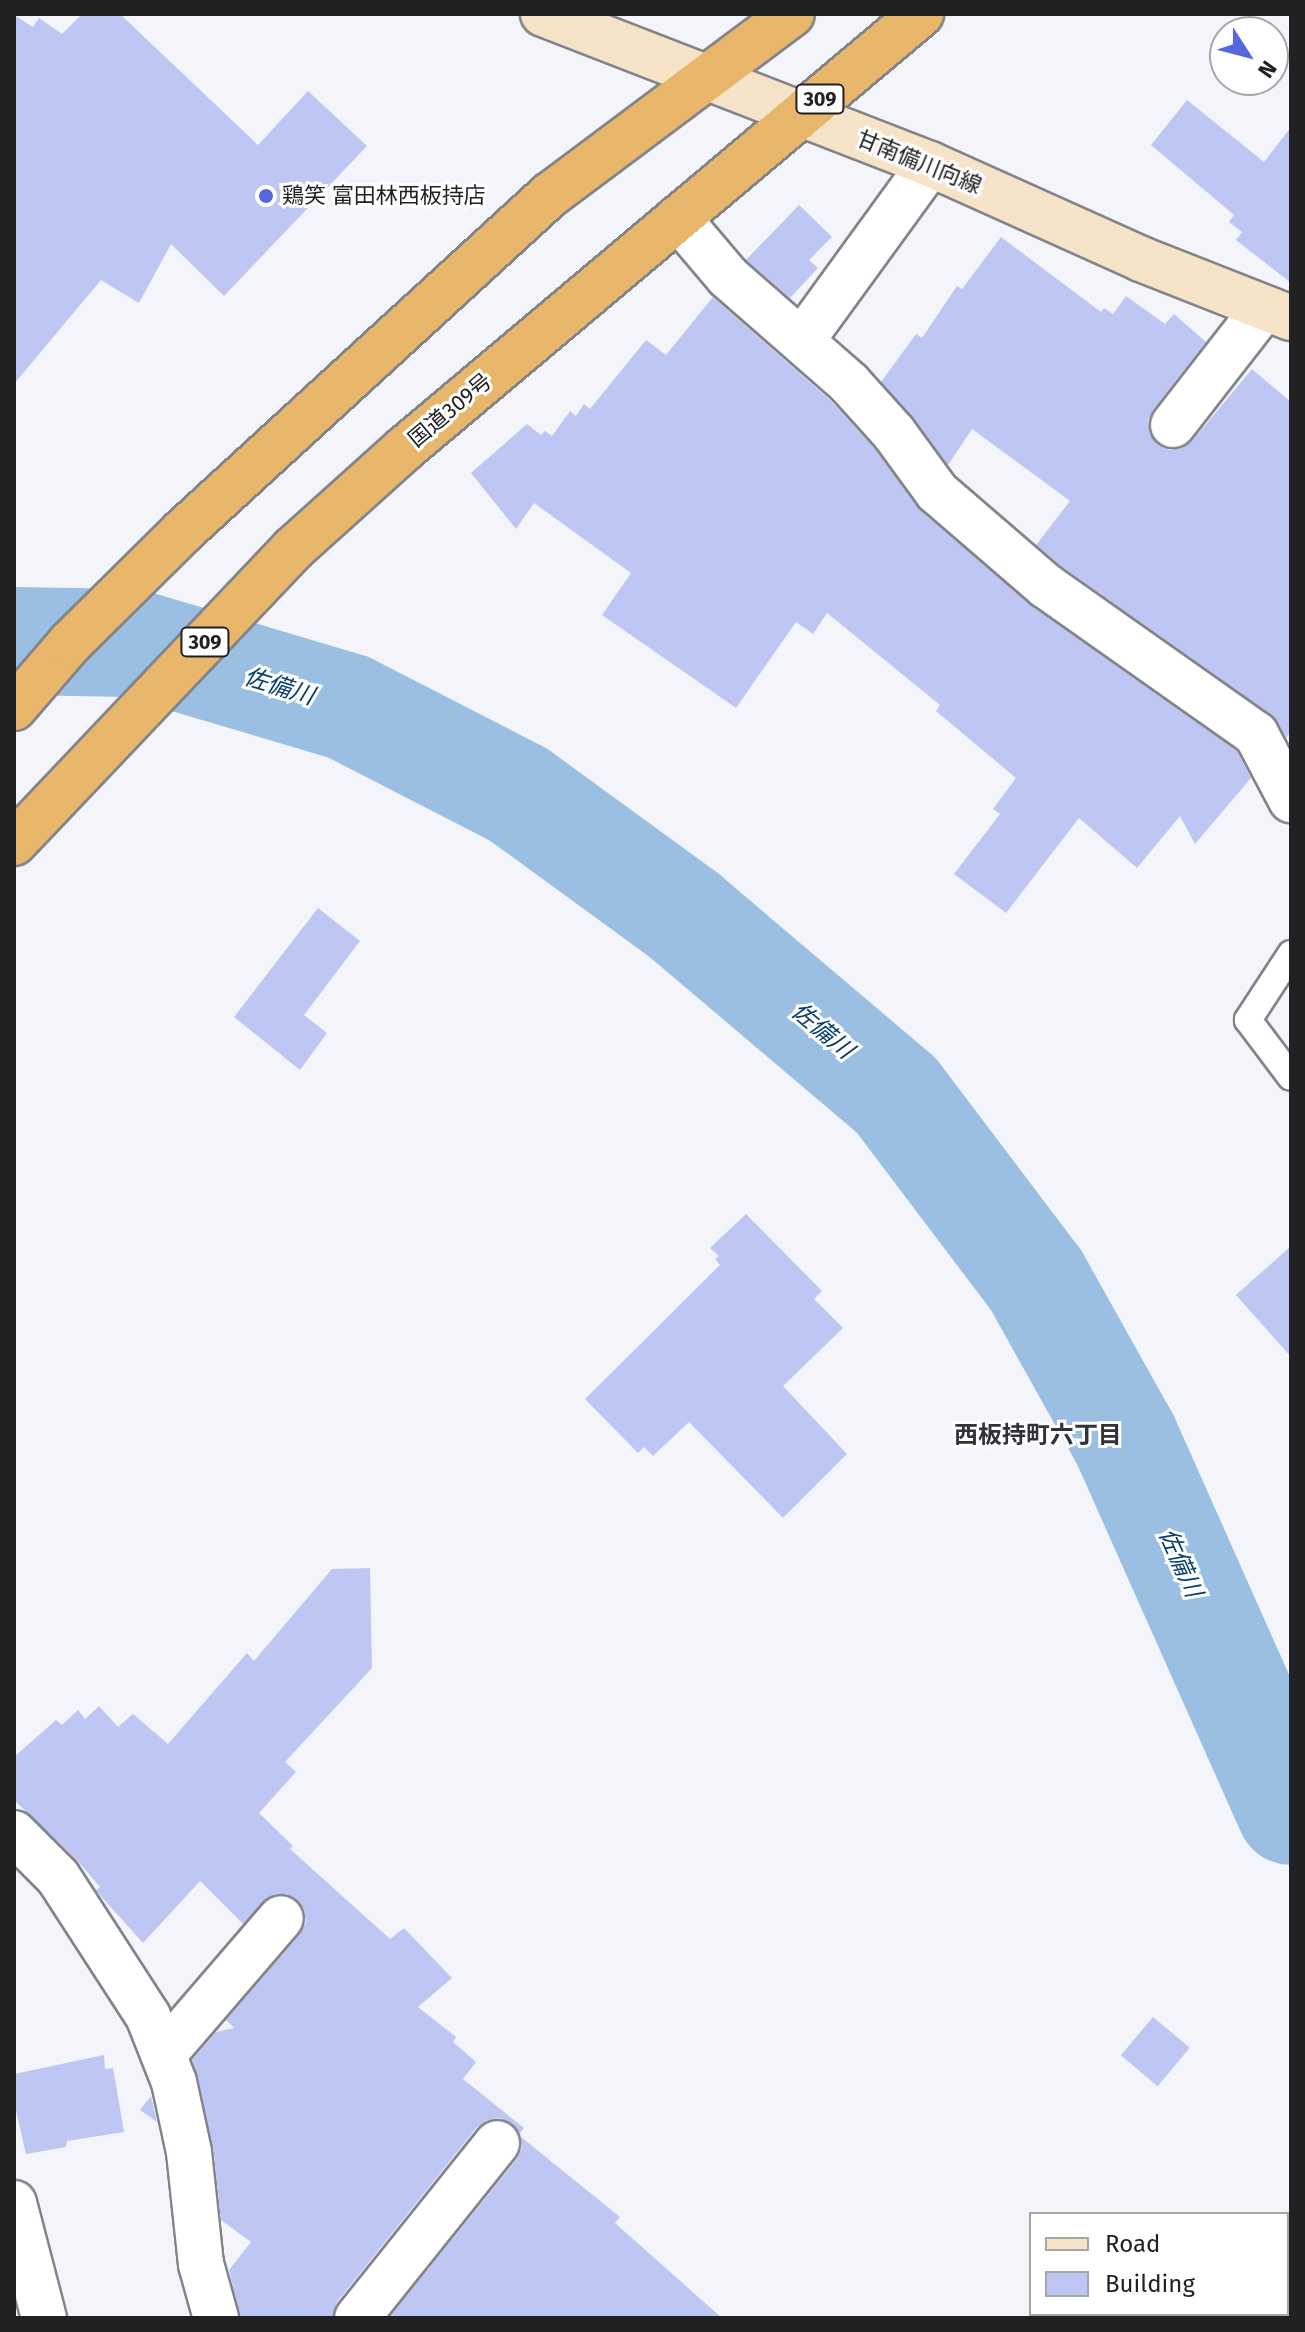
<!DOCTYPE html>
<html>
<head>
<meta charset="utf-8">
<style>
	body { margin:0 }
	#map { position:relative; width:1305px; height:2332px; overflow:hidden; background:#f4f5fa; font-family:"Fira Sans","Noto Sans JP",sans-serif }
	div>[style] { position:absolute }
	.river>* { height:108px; margin:-54px; padding:0 54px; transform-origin:54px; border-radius:54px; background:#9bbfe3 }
	.building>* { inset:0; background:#bec6f4; transform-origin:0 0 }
	.roads { filter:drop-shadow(2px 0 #838489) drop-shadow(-2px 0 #838489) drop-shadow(0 2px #838489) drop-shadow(0 -2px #838489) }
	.service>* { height:26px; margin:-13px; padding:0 13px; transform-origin:13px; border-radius:13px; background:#fff }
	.minor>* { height:44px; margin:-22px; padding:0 22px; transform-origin:22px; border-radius:22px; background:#fff }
	.secondary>* { height:44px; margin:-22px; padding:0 22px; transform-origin:22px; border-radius:22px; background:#f6e4c8 }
	.trunk>* { height:44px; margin:-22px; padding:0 22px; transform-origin:22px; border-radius:22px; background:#e8b76c }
	.dots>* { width:22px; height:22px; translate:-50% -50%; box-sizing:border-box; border:4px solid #fff; border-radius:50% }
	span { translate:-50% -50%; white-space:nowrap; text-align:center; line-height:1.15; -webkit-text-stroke:6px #fff; paint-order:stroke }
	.shield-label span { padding:2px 6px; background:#fff; border:2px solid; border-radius:6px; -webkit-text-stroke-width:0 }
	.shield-label { font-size:20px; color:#212123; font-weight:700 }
	.street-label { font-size:22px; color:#212123 }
	.poi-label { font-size:22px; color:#212123 }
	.left { translate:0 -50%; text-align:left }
	.water-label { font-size:24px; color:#093f6d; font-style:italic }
	.neighbourhood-label { font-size:24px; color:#323337; font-weight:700 }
	.frame { position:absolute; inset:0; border:16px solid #212123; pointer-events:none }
	.legend { position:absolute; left:1029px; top:2212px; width:260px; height:104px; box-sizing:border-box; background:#fff; border:2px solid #a6a6a7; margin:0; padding:10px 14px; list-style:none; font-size:24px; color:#212123 }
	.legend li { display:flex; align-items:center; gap:16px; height:40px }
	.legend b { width:40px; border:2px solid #a6a6a7 }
	.north { position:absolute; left:1209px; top:16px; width:80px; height:80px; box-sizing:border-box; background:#fff; border:2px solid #a6a6a7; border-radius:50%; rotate:126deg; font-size:22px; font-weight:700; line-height:32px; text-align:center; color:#212123 }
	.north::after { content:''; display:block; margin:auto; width:28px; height:36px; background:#5667de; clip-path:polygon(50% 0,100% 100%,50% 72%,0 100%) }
</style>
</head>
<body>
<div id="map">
	<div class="river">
		<i style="left:14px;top:641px;width:118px;rotate:1deg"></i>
		<i style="left:132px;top:643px;width:225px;rotate:16.5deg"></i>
		<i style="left:348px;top:707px;width:192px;rotate:27.2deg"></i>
		<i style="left:519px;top:795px;width:207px;rotate:36.1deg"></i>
		<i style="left:686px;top:917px;width:275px;rotate:40.3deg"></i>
		<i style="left:896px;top:1095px;width:232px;rotate:52.9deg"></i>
		<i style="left:1036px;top:1280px;width:182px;rotate:60.8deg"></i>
		<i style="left:1125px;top:1439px;width:407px;rotate:66deg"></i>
	</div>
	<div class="building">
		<i style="clip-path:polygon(82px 14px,120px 14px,258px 145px,308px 91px,367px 146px,224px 296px,171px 244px,139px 303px,101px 280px,14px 384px,14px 15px,33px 27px,39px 18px,62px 34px)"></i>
		<i style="clip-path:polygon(1187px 100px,1264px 162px,1291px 127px,1291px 283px,1236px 240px,1242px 232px,1229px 222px,1234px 215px,1151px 145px)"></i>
		<i style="clip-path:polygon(799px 205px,832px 237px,809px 260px,818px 268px,790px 298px,746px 260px)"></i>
		<i style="clip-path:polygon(1001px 237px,1101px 312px,1104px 308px,1113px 314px,1126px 296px,1165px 324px,1174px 314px,1206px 342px,1153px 410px,1148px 421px,1150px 434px,1158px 445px,1169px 450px,1182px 448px,1192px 441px,1252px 369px,1291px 402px,1291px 732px,1286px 738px,1270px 714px,1061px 566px,1036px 545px,1070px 501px,972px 429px,948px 465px,881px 382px,916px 334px,922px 338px,957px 286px,962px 289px)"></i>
		<i style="clip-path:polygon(713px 297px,831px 401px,875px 449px,921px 511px,1032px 606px,1237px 751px,1251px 778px,1195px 844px,1180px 816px,1137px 868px,1079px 818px,1006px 913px,954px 874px,1000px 814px,993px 809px,1016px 778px,936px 711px,940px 705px,827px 613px,813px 634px,796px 622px,736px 708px,602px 615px,631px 573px,534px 503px,516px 529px,471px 473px,527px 424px,541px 435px,545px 431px,552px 436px,570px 411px,576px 416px,584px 404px,590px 409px,646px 340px,666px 355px)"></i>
		<i style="clip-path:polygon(318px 908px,360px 941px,304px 1015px,327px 1033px,300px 1070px,234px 1017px)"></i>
		<i style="clip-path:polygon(746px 1214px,822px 1291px,814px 1299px,843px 1328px,783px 1386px,847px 1454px,783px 1518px,689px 1422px,653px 1456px,644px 1447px,638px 1453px,585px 1399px,720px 1265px,715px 1259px,719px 1256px,710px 1248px)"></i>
		<i style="clip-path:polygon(1291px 1246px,1291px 1357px,1236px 1295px)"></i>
		<i style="clip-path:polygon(370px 1568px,372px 1668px,285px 1762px,296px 1772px,259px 1813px,293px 1846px,290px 1849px,390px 1939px,404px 1928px,452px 1978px,418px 2007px,456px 2037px,453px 2042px,476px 2062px,463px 2079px,524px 2128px,520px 2133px,512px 2123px,500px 2118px,487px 2120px,477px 2127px,337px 2302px,333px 2318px,240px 2318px,229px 2270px,251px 2242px,221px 2220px,213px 2147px,192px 2060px,216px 2032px,234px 2028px,226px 2020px,300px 1934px,306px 1922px,304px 1909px,297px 1899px,286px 1894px,274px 1894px,243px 1924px,200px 1881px,143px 1943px,99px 1894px,96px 1890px,100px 1887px,76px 1859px,14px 1800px,14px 1757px,56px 1720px,62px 1725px,78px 1710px,85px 1719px,99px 1706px,118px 1727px,133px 1714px,168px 1744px,247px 1653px,254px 1661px,332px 1569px)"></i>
		<i style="left:1153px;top:2017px;width:48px;height:50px;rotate:40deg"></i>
		<i style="clip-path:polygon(104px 2055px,105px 2069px,113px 2068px,124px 2132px,67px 2141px,66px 2147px,26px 2154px,14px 2102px,14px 2074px)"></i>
		<i style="clip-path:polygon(151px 2096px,157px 2122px,140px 2110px)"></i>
		<i style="clip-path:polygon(521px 2137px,620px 2217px,615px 2223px,722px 2318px,389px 2318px,517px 2159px,522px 2148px)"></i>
	</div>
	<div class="roads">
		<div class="service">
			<i style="left:1291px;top:954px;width:79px;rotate:123.1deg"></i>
			<i style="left:1248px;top:1020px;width:71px;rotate:53deg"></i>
		</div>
		<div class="minor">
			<i style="left:678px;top:218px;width:77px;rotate:49.7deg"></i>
			<i style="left:728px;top:277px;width:161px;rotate:41.2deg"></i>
			<i style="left:849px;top:383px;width:67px;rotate:48deg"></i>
			<i style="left:894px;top:433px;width:73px;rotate:53.9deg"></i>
			<i style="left:937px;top:492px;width:144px;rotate:40.8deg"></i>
			<i style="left:1046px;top:586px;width:257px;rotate:35.2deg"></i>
			<i style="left:1256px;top:734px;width:75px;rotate:62.1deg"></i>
			<i style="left:803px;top:339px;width:216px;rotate:-54deg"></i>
			<i style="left:1173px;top:425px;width:148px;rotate:-52.1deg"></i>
			<i style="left:14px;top:1833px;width:62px;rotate:45deg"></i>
			<i style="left:58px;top:1877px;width:166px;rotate:57.1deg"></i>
			<i style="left:148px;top:2016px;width:71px;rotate:68.5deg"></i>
			<i style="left:174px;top:2082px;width:72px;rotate:77.9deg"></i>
			<i style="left:189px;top:2152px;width:113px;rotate:83.9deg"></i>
			<i style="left:201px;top:2264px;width:56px;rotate:74.5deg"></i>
			<i style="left:164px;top:2054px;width:179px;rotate:-49.3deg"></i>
			<i style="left:14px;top:2203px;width:119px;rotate:75.4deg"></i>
			<i style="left:357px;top:2318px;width:224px;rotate:-51.3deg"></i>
		</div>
		<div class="secondary">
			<i style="left:543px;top:14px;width:415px;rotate:21.2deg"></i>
			<i style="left:930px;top:164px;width:231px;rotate:24.2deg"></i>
			<i style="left:1141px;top:259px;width:161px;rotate:21.5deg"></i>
		</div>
		<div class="trunk">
			<i style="left:14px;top:708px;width:86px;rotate:-49.3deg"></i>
			<i style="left:70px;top:643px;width:158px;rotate:-44.7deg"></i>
			<i style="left:182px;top:532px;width:499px;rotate:-42.5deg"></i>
			<i style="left:550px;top:195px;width:302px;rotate:-36.8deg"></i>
			<i style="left:14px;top:843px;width:405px;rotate:-46.5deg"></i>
			<i style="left:293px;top:549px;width:149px;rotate:-42deg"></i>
			<i style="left:404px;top:449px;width:676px;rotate:-40.08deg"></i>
		</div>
	</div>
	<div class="dots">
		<i style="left:266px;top:196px;background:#5667de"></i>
	</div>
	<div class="shield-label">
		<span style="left:820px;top:99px">309</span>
		<span style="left:205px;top:642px">309</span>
	</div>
	<div class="street-label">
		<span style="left:919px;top:162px;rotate:22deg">甘南備川向線</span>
		<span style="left:450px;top:410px;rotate:-40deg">国道309号</span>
	</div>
	<div class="poi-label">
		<span class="left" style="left:282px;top:196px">鶏笑 富田林西板持店</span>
	</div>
	<div class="water-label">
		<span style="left:279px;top:687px;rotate:17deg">佐備川</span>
		<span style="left:822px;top:1031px;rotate:40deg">佐備川</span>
		<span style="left:1180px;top:1563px;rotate:66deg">佐備川</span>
	</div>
	<div class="neighbourhood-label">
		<span style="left:1038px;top:1436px">西板持町六丁目</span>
	</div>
	<div class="frame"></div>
	<ul class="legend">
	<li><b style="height:10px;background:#f6e4c8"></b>Road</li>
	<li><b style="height:22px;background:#bec6f4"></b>Building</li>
	</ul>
	<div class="north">N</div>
</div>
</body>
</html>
